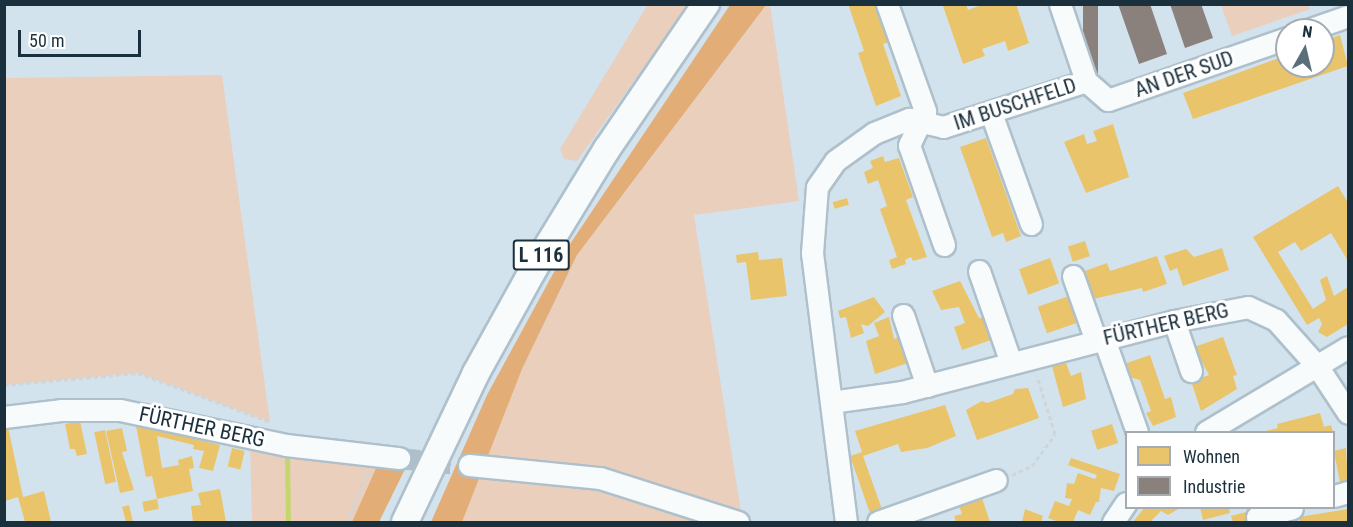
<!DOCTYPE html>
<html>
<head>
<meta charset="utf-8">
<style>
	body { margin:0 }
	#map { position:relative; width:1353px; height:527px; overflow:hidden; background:#d3e3ee; font-family:"Roboto Condensed",sans-serif }
	div>[style] { position:absolute }
	.green>* { inset:0; background:#eacfbd }
	.forest>* { inset:0; background:#e2ad76 }
	.homes>* { inset:0; background:#e9c46a; transform-origin:0 0 }
	.industry>* { inset:0; background:#8a817c; transform-origin:0 0 }
	.stream>* { height:5px; margin:-2.5px; padding:0 2.5px; transform-origin:2.5px; border-radius:2.5px; background:#c5d66f }
	.minor-tunnel>* { height:21px; margin-top:-10.5px; transform-origin:0; background:repeating-linear-gradient(90deg,#aebfcb 0 21px,transparent 0 31px) }
	.path>* { height:3px; margin-top:-1.5px; transform-origin:0; background:repeating-linear-gradient(90deg,#d0d5d8 0 4.5px,transparent 0 7.5px) }
	.roads { filter:drop-shadow(2px 0 #aec0cb) drop-shadow(-2px 0 #aec0cb) drop-shadow(0 2px #aec0cb) drop-shadow(0 -2px #aec0cb) }
	.minor>* { height:21px; margin:-10.5px; padding:0 10.5px; transform-origin:10.5px; border-radius:10.5px; background:#f8fbfc }
	.major>* { height:26px; margin:-13px; padding:0 13px; transform-origin:13px; border-radius:13px; background:#f8fbfc }
	span { translate:-50% -50%; white-space:nowrap; text-align:center; line-height:1.15; -webkit-text-stroke:6px #fff; paint-order:stroke }
	.shield-label span { padding:2px 4px; background:#fff; border:2px solid; border-radius:4px; -webkit-text-stroke-width:0 }
	.shield-label { font-size:20px; color:#1b303d; font-weight:700 }
	.street-label { font-size:21px; color:#1b303d }
	.frame { position:absolute; inset:0; border:6px solid #1b303d; pointer-events:none }
	.legend { position:absolute; left:1125px; top:431px; width:210px; height:78px; box-sizing:border-box; background:#fff; border:2px solid #a4acb1; margin:0; padding:8px 10px; list-style:none; font-size:18px; color:#1b303d }
	.legend li { display:flex; align-items:center; gap:12px; height:30px }
	.legend b { width:30px; border:2px solid #a4acb1 }
	.north { position:absolute; left:1275px; top:18px; width:60px; height:60px; box-sizing:border-box; background:#fff; border:2px solid #a4acb1; border-radius:50%; rotate:8deg; font-size:16px; font-weight:700; line-height:24px; text-align:center; color:#1b303d }
	.north::after { content:''; display:block; margin:auto; width:21px; height:27px; background:#5b6f7b; clip-path:polygon(50% 0,100% 100%,50% 72%,0 100%) }
	.scale { position:absolute; left:18px; top:30px; width:123px; height:27px; box-sizing:border-box; border:3px solid #1b303d; border-top:0; padding-left:8px; font-size:18px; line-height:21px; white-space:nowrap; color:#1b303d; -webkit-text-stroke:4px #fff; paint-order:stroke }
</style>
</head>
<body>
<div id="map">
	<div class="green">
		<i style="clip-path:polygon(648px 4px,688px 5px,577px 161px,564px 159px,560px 149px)"></i>
		<i style="clip-path:polygon(766px 5px,770px 5px,799px 201px,694px 215px,742px 518px,602px 470px,487px 455px,522px 369px,577px 255px)"></i>
		<i style="clip-path:polygon(1221px 5px,1308px 5px,1310px 9px,1232px 36px)"></i>
		<i style="clip-path:polygon(222px 75px,270px 422px,138px 373px,5px 385px,5px 78px)"></i>
		<i style="clip-path:polygon(250px 444px,377px 466px,352px 522px,252px 522px)"></i>
		<i style="clip-path:polygon(479px 474px,578px 481px,719px 522px,462px 522px)"></i>
	</div>
	<div class="forest">
		<i style="clip-path:polygon(730px 5px,766px 5px,577px 255px,522px 369px,462px 522px,431px 522px,487px 395px,566px 250px)"></i>
		<i style="clip-path:polygon(410px 459px,379px 522px,352px 522px,377px 466px)"></i>
	</div>
	<div class="homes">
		<i style="clip-path:polygon(848px 4px,876px 4px,889px 42px,883px 44px,901px 96px,876px 106px,858px 53px,864px 51px)"></i>
		<i style="clip-path:polygon(966px 4px,968px 10px,984px 4px,1016px 4px,1029px 43px,1008px 51px,1005px 41px,982px 49px,985px 56px,963px 64px,943px 6px)"></i>
		<i style="clip-path:polygon(1340px 35px,1348px 66px,1193px 119px,1183px 93px,1287px 55px,1287px 66px,1323px 66px,1323px 41px)"></i>
		<i style="clip-path:polygon(1113px 124px,1129px 177px,1086px 193px,1064px 142px,1084px 134px,1087px 144px,1097px 141px,1093px 131px)"></i>
		<i style="clip-path:polygon(986px 138px,1021px 236px,1006px 242px,1003px 233px,992px 237px,960px 147px)"></i>
		<i style="clip-path:polygon(883px 156px,885px 162px,899px 158px,913px 197px,906px 200px,927px 257px,913px 261px,911px 257px,905px 260px,906px 264px,892px 269px,889px 260px,897px 257px,880px 209px,887px 206px,878px 180px,868px 184px,864px 172px,873px 168px,870px 161px)"></i>
		<i style="clip-path:polygon(1338px 186px,1348px 203px,1348px 261px,1331px 233px,1301px 251px,1295px 242px,1278px 252px,1313px 309px,1326px 300px,1320px 280px,1327px 276px,1334px 296px,1348px 287px,1348px 324px,1327px 337px,1318px 332px,1322px 324px,1319px 318px,1307px 325px,1253px 237px)"></i>
		<i style="left:847px;top:198px;width:7px;height:15px;rotate:74deg"></i>
		<i style="left:1085px;top:241px;width:16px;height:18px;rotate:72deg"></i>
		<i style="clip-path:polygon(1222px 248px,1229px 270px,1183px 286px,1177px 268px,1170px 271px,1164px 256px,1186px 249px,1194px 257px)"></i>
		<i style="clip-path:polygon(758px 252px,759px 260px,782px 258px,787px 296px,751px 300px,746px 262px,737px 263px,736px 255px)"></i>
		<i style="clip-path:polygon(1157px 256px,1167px 284px,1143px 292px,1142px 288px,1093px 299px,1085px 271px,1107px 263px,1110px 271px)"></i>
		<i style="left:1050px;top:258px;width:27px;height:33px;rotate:70deg"></i>
		<i style="clip-path:polygon(960px 281px,979px 318px,984px 317px,991px 340px,962px 350px,954px 327px,965px 323px,959px 307px,941px 310px,932px 291px)"></i>
		<i style="left:1069px;top:296px;width:28px;height:33px;rotate:71deg"></i>
		<i style="clip-path:polygon(874px 297px,885px 312px,868px 326px,861px 324px,864px 333px,851px 338px,846px 317px,840px 318px,838px 311px)"></i>
		<i style="clip-path:polygon(889px 317px,894px 339px,898px 337px,908px 363px,875px 374px,866px 341px,879px 336px,874px 323px)"></i>
		<i style="clip-path:polygon(1223px 337px,1237px 375px,1233px 376px,1237px 389px,1201px 411px,1191px 381px,1209px 375px,1194px 347px)"></i>
		<i style="clip-path:polygon(1150px 355px,1165px 399px,1171px 397px,1176px 417px,1153px 426px,1146px 413px,1151px 411px,1140px 380px,1129px 377px,1127px 371px,1127px 363px)"></i>
		<i style="clip-path:polygon(1066px 363px,1071px 376px,1081px 372px,1086px 399px,1063px 407px,1052px 366px)"></i>
		<i style="clip-path:polygon(1028px 388px,1039px 418px,977px 440px,966px 410px,982px 401px,987px 403px,1013px 394px,1015px 389px)"></i>
		<i style="clip-path:polygon(945px 405px,956px 436px,927px 448px,901px 452px,898px 444px,863px 456px,884px 515px,872px 519px,850px 456px,862px 452px,855px 431px)"></i>
		<i style="clip-path:polygon(1320px 413px,1324px 427px,1331px 425px,1333px 432px,1261px 432px,1278px 428px,1277px 424px)"></i>
		<i style="clip-path:polygon(80px 421px,87px 454px,77px 456px,75px 449px,70px 449px,65px 424px)"></i>
		<i style="clip-path:polygon(135px 421px,195px 435px,194px 439px,220px 445px,213px 471px,199px 468px,204px 451px,193px 449px,194px 445px,157px 436px,162px 468px,179px 465px,178px 460px,192px 456px,194px 468px,189px 469px,193px 491px,157px 499px,152px 476px,146px 477px)"></i>
		<i style="left:1112px;top:424px;width:20px;height:22px;rotate:72deg"></i>
		<i style="clip-path:polygon(4px 427px,8px 427px,23px 497px,44px 491px,51px 522px,25px 522px,18px 497px,5px 501px)"></i>
		<i style="clip-path:polygon(122px 428px,127px 451px,122px 452px,134px 490px,120px 493px,106px 431px)"></i>
		<i style="left:105px;top:430px;width:53px;height:11px;rotate:78deg"></i>
		<i style="left:232px;top:448px;width:13px;height:19px;rotate:13deg"></i>
		<i style="clip-path:polygon(1346px 448px,1348px 486px,1341px 488px,1334px 451px)"></i>
		<i style="clip-path:polygon(1071px 458px,1120px 474px,1114px 491px,1101px 488px,1099px 502px,1096px 502px,1090px 515px,1078px 510px,1073px 522px,1059px 522px,1048px 518px,1055px 501px,1069px 506px,1072px 499px,1065px 498px,1067px 483px,1074px 484px,1078px 473px,1095px 479px,1097px 475px,1068px 465px)"></i>
		<i style="clip-path:polygon(220px 489px,226px 522px,193px 522px,191px 506px,201px 505px,198px 493px)"></i>
		<i style="clip-path:polygon(982px 498px,990px 522px,956px 522px,954px 516px,962px 514px,959px 506px)"></i>
		<i style="left:157px;top:499px;width:10px;height:15px;rotate:79deg"></i>
		<i style="clip-path:polygon(129px 505px,133px 522px,126px 522px,122px 507px)"></i>
		<i style="clip-path:polygon(1144px 508px,1180px 508px,1168px 515px,1161px 511px,1150px 522px,1133px 522px)"></i>
		<i style="clip-path:polygon(1200px 508px,1229px 508px,1230px 513px,1203px 520px)"></i>
		<i style="clip-path:polygon(1025px 509px,1043px 516px,1041px 522px,1022px 522px)"></i>
		<i style="clip-path:polygon(1348px 509px,1348px 522px,1300px 522px,1299px 517px)"></i>
		<i style="clip-path:polygon(1246px 512px,1246px 522px,1233px 522px,1231px 516px)"></i>
	</div>
	<div class="industry">
		<i style="left:1083px;top:4px;width:15px;height:76px"></i>
		<i style="clip-path:polygon(1118px 4px,1150px 4px,1167px 54px,1139px 64px)"></i>
		<i style="clip-path:polygon(1170px 4px,1201px 4px,1213px 38px,1185px 48px)"></i>
	</div>
	<div class="stream">
		<i style="left:287px;top:452px;width:70px;rotate:89.2deg"></i>
	</div>
	<div class="minor-tunnel">
		<i style="left:399px;top:458px;width:70px;rotate:5.7deg"></i>
	</div>
	<div class="path">
		<i style="left:4px;top:385px;width:135px;rotate:-5.1deg"></i>
		<i style="left:138px;top:373px;width:139px;rotate:20.3deg"></i>
		<i style="left:1012px;top:475px;width:22px;rotate:-24deg"></i>
		<i style="left:1032px;top:466px;width:39px;rotate:-54deg"></i>
		<i style="left:1055px;top:434px;width:61px;rotate:-107.2deg"></i>
		<i style="left:347px;top:522px;width:55px;rotate:-67.6deg"></i>
	</div>
	<div class="roads">
		<div class="minor">
			<i style="left:887px;top:4px;width:114px;rotate:70.4deg"></i>
			<i style="left:925px;top:111px;width:38px;rotate:115deg"></i>
			<i style="left:909px;top:145px;width:106px;rotate:70.7deg"></i>
			<i style="left:1308px;top:30px;width:42px;rotate:-19.3deg"></i>
			<i style="left:1086px;top:81px;width:29px;rotate:41deg"></i>
			<i style="left:1108px;top:100px;width:189px;rotate:-19.1deg"></i>
			<i style="left:991px;top:113px;width:118px;rotate:70.2deg"></i>
			<i style="left:979px;top:271px;width:97px;rotate:70.8deg"></i>
			<i style="left:1073px;top:276px;width:69px;rotate:70.5deg"></i>
			<i style="left:903px;top:315px;width:75px;rotate:71.3deg"></i>
			<i style="left:1174px;top:321px;width:53px;rotate:71.2deg"></i>
			<i style="left:1104px;top:339px;width:99px;rotate:70.5deg"></i>
			<i style="left:831px;top:402px;width:72px;rotate:-8deg"></i>
			<i style="left:902px;top:392px;width:281px;rotate:-14.6deg"></i>
			<i style="left:1174px;top:321px;width:75px;rotate:-10.7deg"></i>
			<i style="left:1248px;top:307px;width:31px;rotate:25deg"></i>
			<i style="left:1276px;top:320px;width:62px;rotate:48.3deg"></i>
			<i style="left:1317px;top:366px;width:56px;rotate:56.6deg"></i>
			<i style="left:4px;top:417px;width:57px;rotate:-7deg"></i>
			<i style="left:61px;top:410px;width:59px"></i>
			<i style="left:120px;top:410px;width:170px;rotate:11.9deg"></i>
			<i style="left:286px;top:445px;width:114px;rotate:6.6deg"></i>
			<i style="left:1206px;top:432px;width:165px;rotate:-30.9deg"></i>
			<i style="left:469px;top:465px;width:132px;rotate:5.7deg"></i>
			<i style="left:600px;top:478px;width:145px;rotate:17.7deg"></i>
			<i style="left:1334px;top:496px;width:15px;rotate:-16deg"></i>
			<i style="left:1257px;top:517px;width:36px;rotate:-14deg"></i>
			<i style="left:846px;top:522px;width:271px;rotate:-97.2deg"></i>
			<i style="left:812px;top:253px;width:66px;rotate:-85.7deg"></i>
			<i style="left:817px;top:187px;width:32px;rotate:-55deg"></i>
			<i style="left:835px;top:161px;width:48px;rotate:-35.7deg"></i>
			<i style="left:874px;top:133px;width:38px;rotate:-22deg"></i>
			<i style="left:909px;top:119px;width:35px;rotate:13deg"></i>
			<i style="left:943px;top:127px;width:150px;rotate:-17.8deg"></i>
			<i style="left:1086px;top:81px;width:81px;rotate:-108.7deg"></i>
			<i style="left:878px;top:522px;width:125px;rotate:-19.6deg"></i>
			<i style="left:1113px;top:522px;width:23px;rotate:-56deg"></i>
		</div>
		<div class="major">
			<i style="left:405px;top:522px;width:165px;rotate:-64.5deg"></i>
			<i style="left:476px;top:373px;width:118px;rotate:-61deg"></i>
			<i style="left:533px;top:270px;width:142px;rotate:-58.6deg"></i>
			<i style="left:607px;top:149px;width:176px;rotate:-55.7deg"></i>
		</div>
	</div>
	<div class="shield-label">
		<span style="left:541px;top:255px">L 116</span>
	</div>
	<div class="street-label">
		<span style="left:1184px;top:74px;rotate:-19deg">AN DER SUD</span>
		<span style="left:1015px;top:104px;rotate:-18deg">IM BUSCHFELD</span>
		<span style="left:1166px;top:324px;rotate:-13deg">FÜRTHER BERG</span>
		<span style="left:202px;top:427px;rotate:12deg">FÜRTHER BERG</span>
	</div>
	<div class="frame"></div>
	<ul class="legend">
	<li><b style="height:16px;background:#e9c46a"></b>Wohnen</li>
	<li><b style="height:16px;background:#8a817c"></b>Industrie</li>
	</ul>
	<div class="north">N</div>
	<div class="scale">50 m</div>
</div>
</body>
</html>
